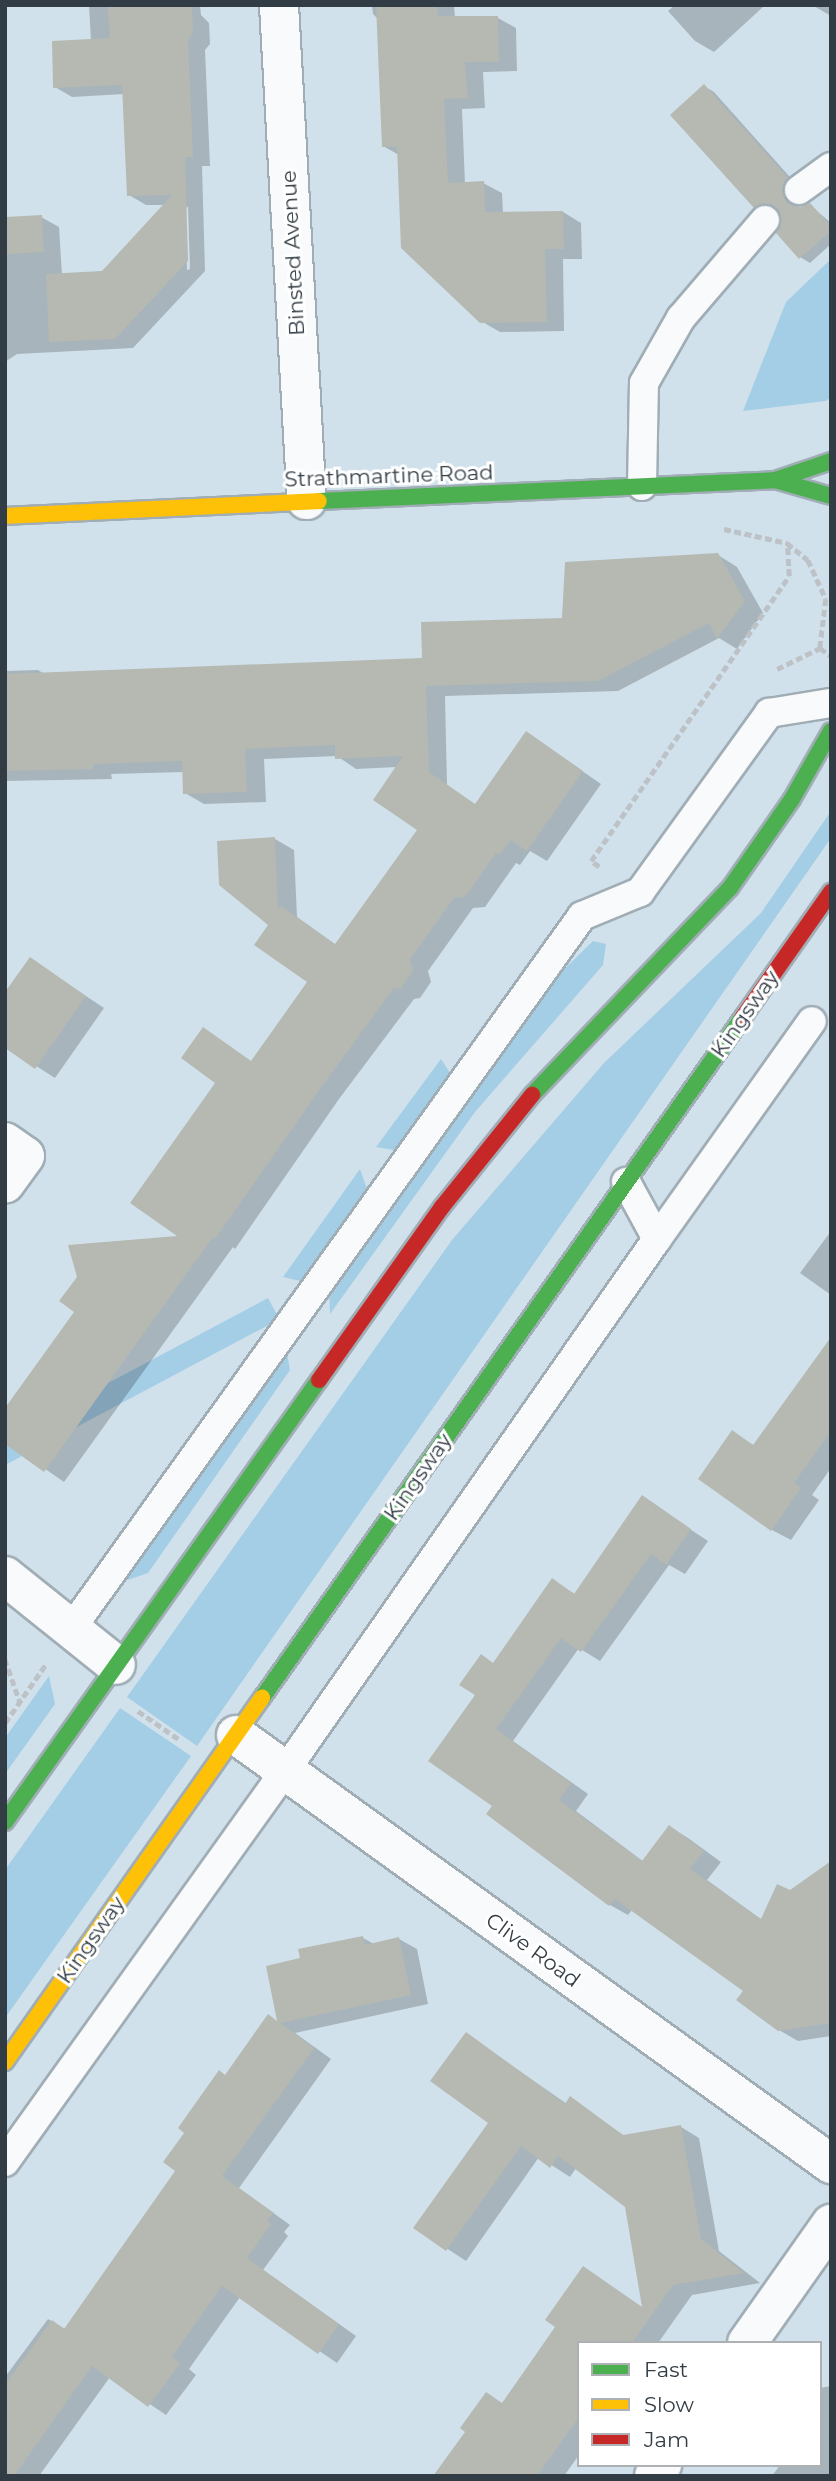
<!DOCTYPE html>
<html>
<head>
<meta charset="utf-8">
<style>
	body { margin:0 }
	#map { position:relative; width:836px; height:2481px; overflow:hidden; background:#d1e1eb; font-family:Montserrat,sans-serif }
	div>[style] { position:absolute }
	.green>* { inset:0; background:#a4cde6; transform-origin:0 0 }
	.shadow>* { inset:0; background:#0003 }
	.building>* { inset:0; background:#b5b9b2; transform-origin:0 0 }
	.path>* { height:4.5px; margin-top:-2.25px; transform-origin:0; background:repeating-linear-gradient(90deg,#bdc2c7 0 7px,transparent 0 10.5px) }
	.roads { filter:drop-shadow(2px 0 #a0adb5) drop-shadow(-2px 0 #a0adb5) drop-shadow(0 2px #a0adb5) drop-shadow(0 -2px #a0adb5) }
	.lane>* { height:28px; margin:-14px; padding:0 14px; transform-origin:14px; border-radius:14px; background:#f8fafc }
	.street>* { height:38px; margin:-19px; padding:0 19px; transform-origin:19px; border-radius:19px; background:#f8fafc }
	.fast>* { height:16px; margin:-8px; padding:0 8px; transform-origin:8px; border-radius:8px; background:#4caf50 }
	.slow>* { height:16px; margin:-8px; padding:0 8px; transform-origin:8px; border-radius:8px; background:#ffc107 }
	.jam>* { height:16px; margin:-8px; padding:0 8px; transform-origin:8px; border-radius:8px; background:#c62828 }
	span { translate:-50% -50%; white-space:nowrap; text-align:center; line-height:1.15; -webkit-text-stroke:6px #fff; paint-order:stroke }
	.street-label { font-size:21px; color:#313c44 }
	.frame { position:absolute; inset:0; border:7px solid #313c44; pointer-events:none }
	.legend { position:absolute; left:577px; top:2341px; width:245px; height:126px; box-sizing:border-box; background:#fff; border:2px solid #adb1b4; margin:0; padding:9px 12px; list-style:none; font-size:21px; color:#313c44 }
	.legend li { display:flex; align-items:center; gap:14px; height:35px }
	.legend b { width:35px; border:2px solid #adb1b4 }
</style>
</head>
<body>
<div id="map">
	<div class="green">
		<i style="clip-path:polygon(831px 259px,831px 397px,826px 401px,743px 411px,786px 302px)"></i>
		<i style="clip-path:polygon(831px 811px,831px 838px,197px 1746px,127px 1697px,452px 1240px,604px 1063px,761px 913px)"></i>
		<i style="clip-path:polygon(593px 941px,606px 944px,603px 965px,475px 1112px,330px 1314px,329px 1286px,541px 992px)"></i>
		<i style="clip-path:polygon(441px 1059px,452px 1076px,400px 1151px,376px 1147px)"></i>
		<i style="clip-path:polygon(360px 1169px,369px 1195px,305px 1282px,283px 1277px)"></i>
		<i style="left:268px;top:1298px;width:24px;height:351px;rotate:62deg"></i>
		<i style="clip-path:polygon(286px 1348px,290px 1370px,148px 1573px,116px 1584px)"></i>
		<i style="clip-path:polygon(49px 1676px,55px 1704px,5px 1774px,5px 1738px)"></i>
		<i style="clip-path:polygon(120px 1708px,191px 1756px,5px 2018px,5px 1870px)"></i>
	</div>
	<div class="shadow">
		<i style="clip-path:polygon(evenodd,89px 5px,200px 5px,201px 15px,209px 23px,210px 44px,205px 50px,210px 166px,202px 166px,205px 271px,133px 348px,17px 354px,5px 362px,5px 220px,41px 217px,59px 227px,62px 275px,103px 273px,165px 205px,146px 205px,129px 195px,124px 94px,72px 97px,55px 87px,91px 41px,89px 5px,188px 206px,190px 269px,187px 270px,185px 210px,188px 206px)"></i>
		<i style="clip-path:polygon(372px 5px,454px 5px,455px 18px,498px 18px,516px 28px,517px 71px,483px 72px,485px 108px,462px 109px,465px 184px,483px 183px,502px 193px,503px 214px,563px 212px,581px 223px,582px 259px,563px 259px,564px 331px,500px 332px,481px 321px,399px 155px,383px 146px,379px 20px,373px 14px)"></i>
		<i style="clip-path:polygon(675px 5px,765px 5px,714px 52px,695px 41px,668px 11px)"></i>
		<i style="clip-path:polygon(812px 5px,831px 5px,831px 16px)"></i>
		<i style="clip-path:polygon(704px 86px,714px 92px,797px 185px,792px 197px,795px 206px,800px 208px,810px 205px,831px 223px,831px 244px,810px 263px,800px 257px,778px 208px,759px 201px,774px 210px,765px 213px,755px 207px)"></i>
		<i style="clip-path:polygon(718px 555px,737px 567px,763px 613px,737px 649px,719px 638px,618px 691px,445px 696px,447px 785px,476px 805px,527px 733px,601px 784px,547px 861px,530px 851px,520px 865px,516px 863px,485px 907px,473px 908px,428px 971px,431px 982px,420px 998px,414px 999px,339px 1099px,235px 1249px,233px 1247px,64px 1482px,5px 1441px,182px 1238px,217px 1082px,204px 1029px,252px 1062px,309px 982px,270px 925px,275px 839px,294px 850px,297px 917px,336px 945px,419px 830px,397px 767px,356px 769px,337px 756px,264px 759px,266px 802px,204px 804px,185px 793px,184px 772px,111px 774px,112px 779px,5px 781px,5px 671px,38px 670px,46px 675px,424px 660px,563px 620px)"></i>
		<i style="clip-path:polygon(30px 959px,104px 1008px,55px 1078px,5px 1046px)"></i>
		<i style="clip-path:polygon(831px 1231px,831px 1295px,800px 1273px)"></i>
		<i style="clip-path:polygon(831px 1354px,831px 1468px,812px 1495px,819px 1500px,791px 1540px,772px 1530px,732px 1432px,755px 1446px)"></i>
		<i style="clip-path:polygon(643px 1498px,708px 1541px,685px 1574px,669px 1565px,600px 1661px,579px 1648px,513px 1741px,588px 1794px,576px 1811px,644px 1862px,670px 1827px,688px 1838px,721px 1862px,707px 1880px,762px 1920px,791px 1892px,831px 1863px,831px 2036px,798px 2041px,779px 2030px,745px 1991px,632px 1910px,628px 1915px,610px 1905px,489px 1814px,494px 1806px,477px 1695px,494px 1664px,553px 1581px,575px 1594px)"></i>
		<i style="clip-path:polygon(363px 1938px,374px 1944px,399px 1939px,417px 1949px,428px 2004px,295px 2033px,331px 2059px,239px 2188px,290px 2225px,284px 2232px,288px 2236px,263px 2270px,356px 2336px,337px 2363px,240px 2297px,189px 2369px,196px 2375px,166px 2415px,110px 2377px,39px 2476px,5px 2476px,5px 2377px,48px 2319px,65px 2329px,178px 2171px,226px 2076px,279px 2022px,302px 1959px)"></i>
		<i style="clip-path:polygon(466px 2034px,567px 2104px,570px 2099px,626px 2137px,681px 2127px,699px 2138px,719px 2251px,760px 2283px,692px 2295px,658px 2343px,579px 2343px,579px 2455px,564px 2476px,435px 2476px,503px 2404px,557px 2326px,584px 2268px,643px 2308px,627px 2206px,576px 2168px,570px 2177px,539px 2157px,466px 2261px,416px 2228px,490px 2122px)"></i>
		<i style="clip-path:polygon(831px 2386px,831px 2476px,772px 2476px,780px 2465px,820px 2465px,820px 2388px)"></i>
	</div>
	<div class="building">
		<i style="clip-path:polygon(107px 5px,192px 5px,193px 33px,188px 40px,193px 157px,185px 157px,188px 261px,115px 339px,49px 342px,46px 274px,102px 271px,172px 195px,127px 196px,122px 85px,53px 88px,52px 41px,110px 38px)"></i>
		<i style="clip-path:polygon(376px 5px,437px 5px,438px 16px,498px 16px,499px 62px,465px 62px,468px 98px,444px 99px,448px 183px,484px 181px,485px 212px,563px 211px,564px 249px,545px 249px,547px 322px,480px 323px,401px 248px,397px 147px,382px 147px)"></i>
		<i style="clip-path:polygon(704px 84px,788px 178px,782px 191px,786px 200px,800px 207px,810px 203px,831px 226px,831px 231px,799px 259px,776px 233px,781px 222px,776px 208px,767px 204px,754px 208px,670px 115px)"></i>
		<i style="left:42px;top:215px;width:37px;height:37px;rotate:87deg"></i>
		<i style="clip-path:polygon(718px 553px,745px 601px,717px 639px,709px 623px,598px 681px,426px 686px,429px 772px,475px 804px,526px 731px,583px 771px,527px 851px,511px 840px,499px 855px,496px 853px,465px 897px,454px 898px,410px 959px,413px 971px,401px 988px,394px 988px,320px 1089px,215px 1239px,213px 1237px,44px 1472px,5px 1444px,5px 1408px,74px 1312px,59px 1301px,77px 1277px,68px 1245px,177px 1236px,130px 1203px,215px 1083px,181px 1058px,203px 1027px,251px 1061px,307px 982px,254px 945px,268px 925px,219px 885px,217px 841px,275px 837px,278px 910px,281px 906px,335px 944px,417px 830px,373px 800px,403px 756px,335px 759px,335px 745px,245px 749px,247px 792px,183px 794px,182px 761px,93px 764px,93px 769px,5px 771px,5px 674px,422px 658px,421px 622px,562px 618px,565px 562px)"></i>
		<i style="clip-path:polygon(30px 957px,86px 996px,35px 1069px,5px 1048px,5px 992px)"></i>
		<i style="clip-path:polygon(831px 1337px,831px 1431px,794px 1483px,801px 1488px,771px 1531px,698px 1479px,732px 1430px,753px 1445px)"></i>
		<i style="clip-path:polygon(642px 1495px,691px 1529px,666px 1565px,651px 1554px,581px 1652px,561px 1638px,496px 1729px,571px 1783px,559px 1800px,642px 1861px,669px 1825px,704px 1851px,690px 1869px,761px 1919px,777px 1884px,790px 1890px,831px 1861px,831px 2023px,778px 2031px,736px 2000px,743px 1991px,615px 1899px,609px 1906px,486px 1814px,492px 1806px,428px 1761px,475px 1695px,459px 1685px,481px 1654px,493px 1663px,552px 1578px,574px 1594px)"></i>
		<i style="clip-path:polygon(363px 1936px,365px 1945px,399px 1937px,411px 1995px,280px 2023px,314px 2048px,222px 2176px,274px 2213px,267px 2221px,271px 2224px,247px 2258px,339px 2324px,318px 2354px,222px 2286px,172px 2357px,180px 2363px,148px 2407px,92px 2366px,14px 2476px,5px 2476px,5px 2385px,52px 2320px,64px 2329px,175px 2171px,163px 2162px,184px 2133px,178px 2128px,219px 2070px,225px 2075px,268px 2014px,277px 2021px,266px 1966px,300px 1958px,298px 1949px)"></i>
		<i style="clip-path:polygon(466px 2032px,565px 2104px,570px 2096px,623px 2135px,681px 2125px,701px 2239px,744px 2273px,673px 2285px,632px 2343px,579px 2343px,579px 2417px,537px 2476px,433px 2476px,465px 2432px,460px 2428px,486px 2392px,502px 2403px,555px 2327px,545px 2320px,583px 2266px,642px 2307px,625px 2207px,558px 2156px,550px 2168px,521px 2146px,446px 2251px,413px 2228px,488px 2123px,430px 2081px)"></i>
	</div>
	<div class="path">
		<i style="left:724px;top:529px;width:65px;rotate:12.5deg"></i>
		<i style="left:787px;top:543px;width:27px;rotate:39deg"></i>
		<i style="left:808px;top:560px;width:43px;rotate:65.2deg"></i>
		<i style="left:826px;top:599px;width:49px;rotate:97deg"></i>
		<i style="left:820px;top:648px;width:14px;rotate:36deg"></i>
		<i style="left:777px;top:669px;width:48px;rotate:-26deg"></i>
		<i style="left:599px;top:867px;width:10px;rotate:-143deg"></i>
		<i style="left:591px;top:861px;width:347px;rotate:-55.2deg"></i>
		<i style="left:789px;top:576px;width:33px;rotate:-93deg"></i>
		<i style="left:5px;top:1659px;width:46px;rotate:70.8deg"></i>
		<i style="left:138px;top:1711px;width:51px;rotate:34.6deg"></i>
		<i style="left:5px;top:1723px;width:72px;rotate:-55.2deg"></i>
	</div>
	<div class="roads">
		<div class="lane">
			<i style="left:799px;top:190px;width:39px;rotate:-36deg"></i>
			<i style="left:642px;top:486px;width:103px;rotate:-88.9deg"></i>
			<i style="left:644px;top:383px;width:75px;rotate:-60.4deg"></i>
			<i style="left:681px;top:318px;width:129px;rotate:-49.4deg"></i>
			<i style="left:657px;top:1239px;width:267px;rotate:-54.6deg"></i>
			<i style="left:71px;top:1629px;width:877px;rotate:-54.37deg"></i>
			<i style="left:582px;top:916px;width:63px;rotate:-22.5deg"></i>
			<i style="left:640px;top:892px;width:221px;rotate:-54.2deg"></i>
			<i style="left:769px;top:713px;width:63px;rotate:-9.2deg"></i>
			<i style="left:5px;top:2162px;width:481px;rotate:-54.4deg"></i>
			<i style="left:285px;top:1771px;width:649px;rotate:-55.04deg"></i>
			<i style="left:657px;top:1239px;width:65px;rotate:-118.5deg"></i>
		</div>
		<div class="street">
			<i style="left:279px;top:5px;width:496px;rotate:86.8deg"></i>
			<i style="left:5px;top:1142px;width:24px;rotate:35deg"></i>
			<i style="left:25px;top:1156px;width:34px;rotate:126deg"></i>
			<i style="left:5px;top:1576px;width:142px;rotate:38.7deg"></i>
			<i style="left:236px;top:1735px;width:734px;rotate:35.79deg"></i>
			<i style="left:747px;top:2343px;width:146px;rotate:-54.8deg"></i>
			<i style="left:654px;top:2476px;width:14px;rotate:-54deg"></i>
		</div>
		<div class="fast">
			<i style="left:775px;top:480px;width:58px;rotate:15.9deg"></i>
			<i style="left:319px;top:501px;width:456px;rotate:-2.6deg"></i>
			<i style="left:775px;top:480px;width:59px;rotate:-18.7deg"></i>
			<i style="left:532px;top:1095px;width:286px;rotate:-46.3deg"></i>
			<i style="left:730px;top:888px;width:108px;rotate:-55.1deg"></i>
			<i style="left:792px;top:799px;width:78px;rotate:-60.2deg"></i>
			<i style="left:262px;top:1698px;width:834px;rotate:-54.77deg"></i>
			<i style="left:5px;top:1822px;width:542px;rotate:-54.61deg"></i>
		</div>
		<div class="slow">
			<i style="left:5px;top:516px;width:314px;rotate:-2.7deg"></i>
			<i style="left:5px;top:2062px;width:446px;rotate:-54.8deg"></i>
		</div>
		<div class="jam">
			<i style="left:743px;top:1017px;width:153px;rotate:-54.9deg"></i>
			<i style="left:319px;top:1380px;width:212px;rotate:-54.6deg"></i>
			<i style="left:442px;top:1207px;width:144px;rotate:-51.2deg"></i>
		</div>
	</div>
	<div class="street-label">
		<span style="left:293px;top:253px;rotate:-93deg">Binsted Avenue</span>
		<span style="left:389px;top:476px;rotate:-2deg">Strathmartine Road</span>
		<span style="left:745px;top:1014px;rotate:-55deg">Kingsway</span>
		<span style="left:418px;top:1477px;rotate:-55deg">Kingsway</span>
		<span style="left:91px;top:1940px;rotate:-55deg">Kingsway</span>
		<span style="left:533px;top:1950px;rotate:36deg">Clive Road</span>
	</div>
	<div class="frame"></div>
	<ul class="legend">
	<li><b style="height:9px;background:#4caf50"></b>Fast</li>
	<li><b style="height:9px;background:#ffc107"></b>Slow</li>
	<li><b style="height:9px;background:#c62828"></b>Jam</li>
	</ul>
</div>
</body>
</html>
